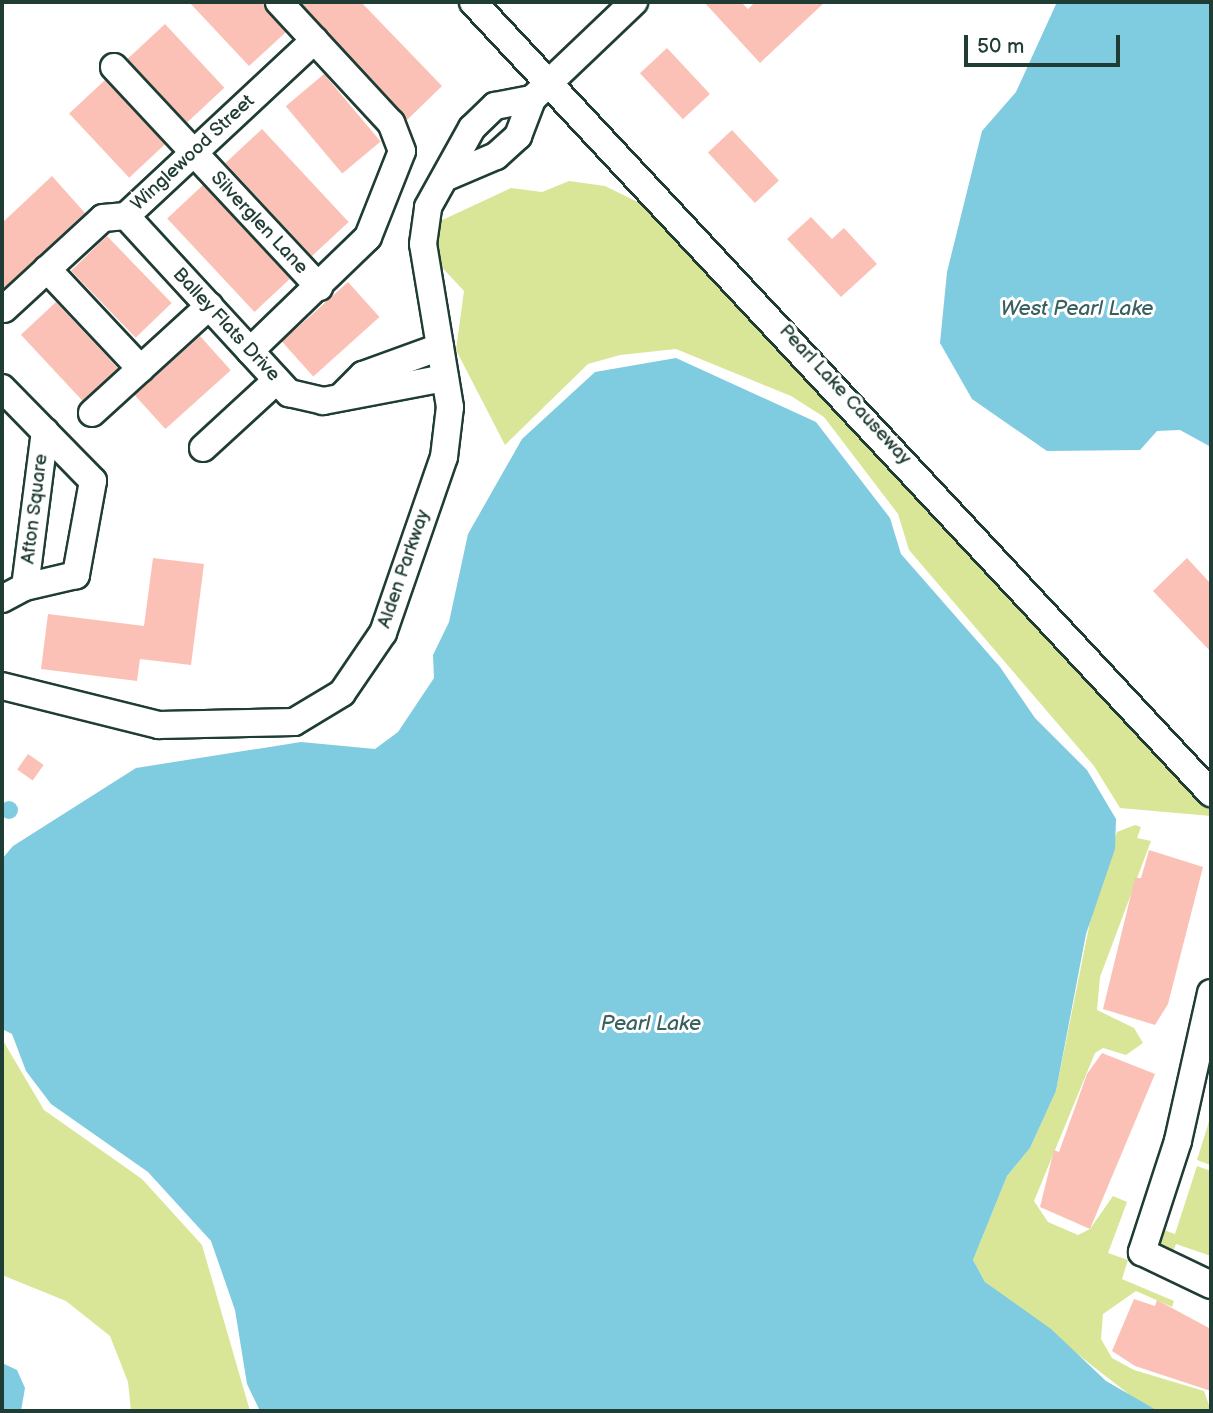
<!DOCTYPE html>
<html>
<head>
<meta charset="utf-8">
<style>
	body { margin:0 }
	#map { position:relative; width:1213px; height:1413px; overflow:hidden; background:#fff; font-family:"Balsamiq Sans",sans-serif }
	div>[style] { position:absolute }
	.green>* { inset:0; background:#d9e597 }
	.water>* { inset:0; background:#7fcbdf }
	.round { border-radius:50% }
	.building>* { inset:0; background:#fcc1b6; transform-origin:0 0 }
	.roads { filter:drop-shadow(2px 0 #1f3d34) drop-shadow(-2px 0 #1f3d34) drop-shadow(0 2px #1f3d34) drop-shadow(0 -2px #1f3d34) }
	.minor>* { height:26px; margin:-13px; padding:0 13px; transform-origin:13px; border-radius:13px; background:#fff }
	span { translate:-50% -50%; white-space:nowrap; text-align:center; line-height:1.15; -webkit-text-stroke:6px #fff; paint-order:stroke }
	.street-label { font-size:19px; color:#1f3d34 }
	.water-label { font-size:21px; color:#37605f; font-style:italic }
	.frame { position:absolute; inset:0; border:4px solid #1f3d34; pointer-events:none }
	.scale { position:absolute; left:964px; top:35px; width:156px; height:32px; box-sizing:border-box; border:4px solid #1f3d34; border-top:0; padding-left:9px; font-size:21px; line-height:24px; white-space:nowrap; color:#1f3d34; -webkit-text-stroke:5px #fff; paint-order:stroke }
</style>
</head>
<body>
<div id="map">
	<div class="green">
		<i style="clip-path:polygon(569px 181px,605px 186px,658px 212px,1211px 808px,1211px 816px,1120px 808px,1094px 766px,909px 550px,898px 514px,824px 417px,791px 396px,676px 349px,620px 355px,588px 364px,505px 445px,456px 350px,464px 291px,437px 262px,438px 222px,511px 188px,542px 192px)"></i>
		<i style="clip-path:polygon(1135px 825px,1141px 827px,1137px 838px,1151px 841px,1100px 977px,1097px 1010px,1134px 1028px,1143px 1043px,1126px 1055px,1103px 1048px,1095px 1053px,1034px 1201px,1048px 1222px,1078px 1235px,1090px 1229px,1113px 1196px,1127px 1202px,1108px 1253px,1128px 1260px,1122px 1279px,1174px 1301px,1172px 1307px,1136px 1291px,1103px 1314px,1101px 1339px,1112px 1358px,1134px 1370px,1204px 1391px,1211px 1411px,1158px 1411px,1135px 1399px,985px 1282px,973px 1260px,1007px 1176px,1030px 1148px,1056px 1091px,1095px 897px,1117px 832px)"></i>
		<i style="clip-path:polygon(2px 1039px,44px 1110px,142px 1179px,202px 1245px,250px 1411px,131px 1411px,128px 1382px,110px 1336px,66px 1301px,2px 1275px)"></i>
		<i style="clip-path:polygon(1211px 1115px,1211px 1165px,1210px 1165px,1197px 1160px)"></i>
		<i style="clip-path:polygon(1197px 1166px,1211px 1171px,1211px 1256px,1176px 1244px,1171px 1257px,1159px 1246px,1158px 1228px,1175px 1234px)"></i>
	</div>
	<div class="water">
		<i style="clip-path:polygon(1057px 2px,1211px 2px,1211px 447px,1180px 430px,1157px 431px,1140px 450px,1047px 451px,972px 399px,940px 343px,947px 272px,982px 131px,1016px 92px)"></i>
		<i style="clip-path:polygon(676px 358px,816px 422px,890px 518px,901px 554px,1000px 667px,1035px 718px,1087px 770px,1116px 819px,1115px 849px,1086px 934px,1056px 1091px,1030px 1148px,1007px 1176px,973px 1260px,985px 1282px,1051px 1329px,1106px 1381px,1158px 1411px,260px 1411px,247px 1384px,235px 1310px,211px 1241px,148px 1172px,51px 1104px,26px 1071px,12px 1034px,2px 1029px,2px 859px,13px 846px,136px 768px,301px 742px,375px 749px,398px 732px,434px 678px,433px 655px,449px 622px,468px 534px,522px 439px,595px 372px)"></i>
		<i class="round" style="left:0;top:801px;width:18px;height:18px"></i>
		<i style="clip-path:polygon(2px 1363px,17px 1370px,25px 1388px,21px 1411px,2px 1411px)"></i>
	</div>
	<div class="building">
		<i style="clip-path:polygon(189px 2px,264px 2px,286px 32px,249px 66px)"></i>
		<i style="clip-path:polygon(300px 2px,361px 2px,442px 86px,407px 120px)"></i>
		<i style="clip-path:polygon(704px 2px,741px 2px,748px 9px,755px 2px,825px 2px,760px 63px)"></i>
		<i style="left:165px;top:24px;width:87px;height:51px;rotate:47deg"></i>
		<i style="left:667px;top:48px;width:63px;height:37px;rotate:47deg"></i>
		<i style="left:324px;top:74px;width:88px;height:50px;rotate:50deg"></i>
		<i style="left:105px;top:80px;width:88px;height:49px;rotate:47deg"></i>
		<i style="left:262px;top:129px;width:127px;height:50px;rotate:47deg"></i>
		<i style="left:732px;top:130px;width:69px;height:33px;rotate:47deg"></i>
		<i style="clip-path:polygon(52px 176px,85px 213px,2px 290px,2px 223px)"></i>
		<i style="left:203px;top:185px;width:128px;height:49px;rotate:47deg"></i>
		<i style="clip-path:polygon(811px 217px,832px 239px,844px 228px,877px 264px,841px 297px,787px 239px)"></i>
		<i style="left:107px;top:236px;width:93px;height:50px;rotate:46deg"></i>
		<i style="left:348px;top:282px;width:47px;height:89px;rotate:48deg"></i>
		<i style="left:56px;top:302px;width:91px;height:48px;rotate:47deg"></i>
		<i style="left:200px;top:336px;width:46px;height:88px;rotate:48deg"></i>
		<i style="clip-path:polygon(153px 558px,204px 564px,191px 665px,140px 659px,137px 681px,41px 669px,48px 614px,144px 626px)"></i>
		<i style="clip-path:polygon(1187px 558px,1211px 584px,1211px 652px,1153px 591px)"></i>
		<i style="left:28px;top:754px;width:19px;height:19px;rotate:35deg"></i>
		<i style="clip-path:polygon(1149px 850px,1203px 867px,1168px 1004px,1155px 1025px,1103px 1009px,1135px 878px,1141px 878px)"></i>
		<i style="clip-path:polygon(1102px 1053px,1155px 1074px,1090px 1229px,1040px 1207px,1054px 1150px,1059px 1152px,1087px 1074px)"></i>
		<i style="clip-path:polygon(1134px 1299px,1155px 1306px,1157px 1300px,1211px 1329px,1211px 1391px,1135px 1366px,1112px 1351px)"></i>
	</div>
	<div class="roads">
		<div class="minor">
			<i style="left:473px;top:2px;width:1082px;rotate:46.99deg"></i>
			<i style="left:114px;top:67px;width:301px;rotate:47deg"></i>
			<i style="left:449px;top:176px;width:51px;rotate:-23.1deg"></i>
			<i style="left:496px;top:156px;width:30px;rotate:-42deg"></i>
			<i style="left:518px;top:136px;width:40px;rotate:-69deg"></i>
			<i style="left:532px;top:99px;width:141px;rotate:-43.6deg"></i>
			<i style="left:126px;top:216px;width:241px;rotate:47.4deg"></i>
			<i style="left:289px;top:393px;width:35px;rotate:13deg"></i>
			<i style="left:323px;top:401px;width:124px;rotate:-10.7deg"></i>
			<i style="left:47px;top:269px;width:137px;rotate:46.8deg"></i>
			<i style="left:4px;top:309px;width:134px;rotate:-42.6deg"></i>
			<i style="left:103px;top:218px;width:23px;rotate:-5deg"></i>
			<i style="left:126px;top:216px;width:258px;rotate:-43deg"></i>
			<i style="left:250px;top:351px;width:164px;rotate:-44deg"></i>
			<i style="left:368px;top:237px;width:92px;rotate:-68.4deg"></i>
			<i style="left:402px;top:151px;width:30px;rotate:-111deg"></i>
			<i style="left:391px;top:123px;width:165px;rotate:-132.8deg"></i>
			<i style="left:2px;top:388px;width:130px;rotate:45.6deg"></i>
			<i style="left:93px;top:481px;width:96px;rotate:100.3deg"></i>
			<i style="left:76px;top:575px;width:52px;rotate:166.8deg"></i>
			<i style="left:342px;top:396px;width:30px;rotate:-45deg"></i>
			<i style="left:363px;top:375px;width:82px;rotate:-20deg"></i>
			<i style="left:92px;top:413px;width:159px;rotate:-42.4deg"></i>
			<i style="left:203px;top:448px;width:100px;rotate:-42.6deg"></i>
			<i style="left:2px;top:599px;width:26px;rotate:-28deg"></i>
			<i style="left:25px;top:587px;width:157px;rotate:-82.7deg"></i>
			<i style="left:2px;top:686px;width:162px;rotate:14deg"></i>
			<i style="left:159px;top:725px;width:135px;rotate:-1.3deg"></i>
			<i style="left:294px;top:722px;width:56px;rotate:-31.1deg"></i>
			<i style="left:342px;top:693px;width:73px;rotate:-55.7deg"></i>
			<i style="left:383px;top:633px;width:186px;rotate:-70.9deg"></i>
			<i style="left:444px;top:457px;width:50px;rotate:-83.2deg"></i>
			<i style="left:450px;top:407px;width:165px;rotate:-99.4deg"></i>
			<i style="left:423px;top:244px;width:37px;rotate:-82deg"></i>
			<i style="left:428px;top:207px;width:90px;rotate:-60.9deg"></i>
			<i style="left:472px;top:128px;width:32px;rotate:-44deg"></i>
			<i style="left:495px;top:106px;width:38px;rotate:-11deg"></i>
			<i style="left:1211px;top:993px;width:152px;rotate:102.6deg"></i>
			<i style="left:1178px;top:1141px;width:117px;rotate:108deg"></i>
			<i style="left:1142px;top:1252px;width:76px;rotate:25.6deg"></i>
		</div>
	</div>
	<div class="street-label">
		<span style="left:193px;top:153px;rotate:-43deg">Winglewood Street</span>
		<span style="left:259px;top:223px;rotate:47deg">Silverglen Lane</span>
		<span style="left:226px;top:325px;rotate:47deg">Balley Flats Drive</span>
		<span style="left:845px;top:395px;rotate:47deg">Pearl Lake Causeway</span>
		<span style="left:35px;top:509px;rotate:-83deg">Afton Square</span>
		<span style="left:404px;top:569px;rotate:-71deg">Alden Parkway</span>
	</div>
	<div class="water-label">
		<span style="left:1077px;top:309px">West Pearl Lake</span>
		<span style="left:651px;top:1024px">Pearl Lake</span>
	</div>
	<div class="frame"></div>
	<div class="scale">50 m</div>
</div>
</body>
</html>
